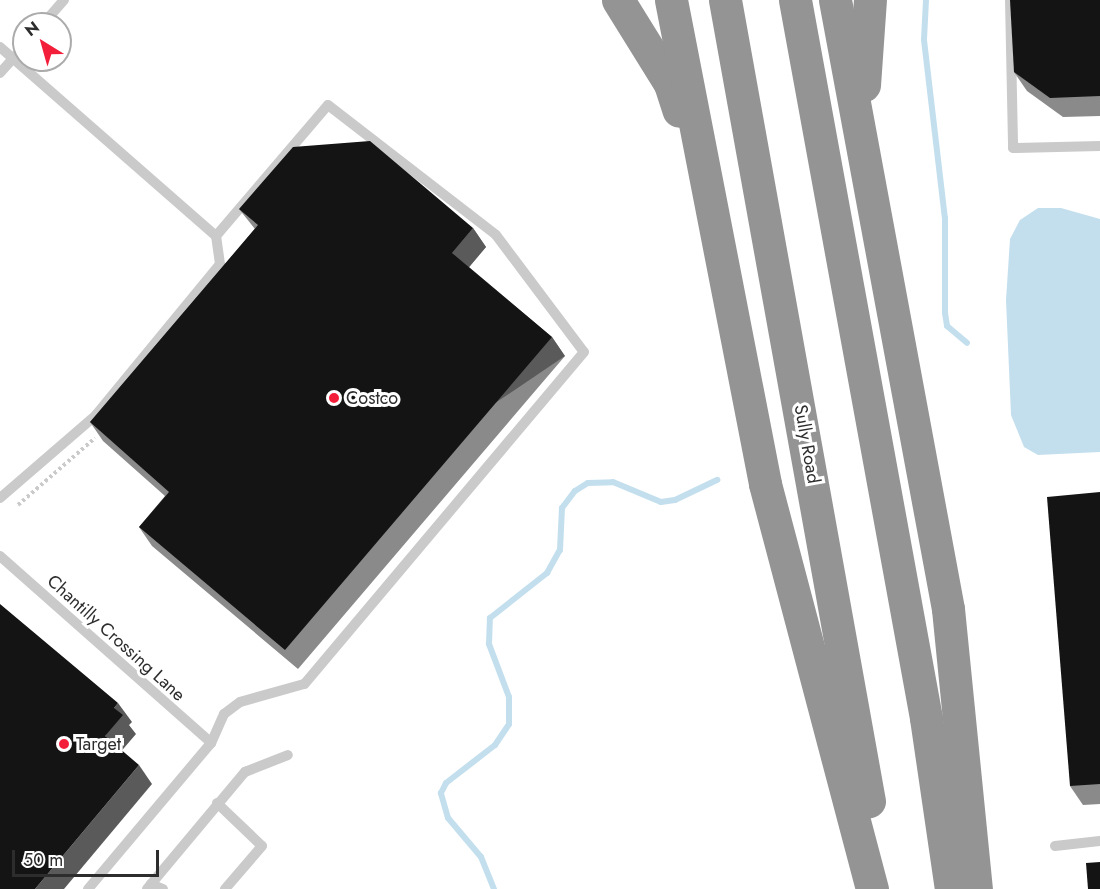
<!DOCTYPE html>
<html>
<head>
<meta charset="utf-8">
<style>
	body { margin:0 }
	#map { position:relative; width:1100px; height:889px; overflow:hidden; background:#fff; font-family:Jost,sans-serif }
	div>[style] { position:absolute }
	.water>* { inset:0; background:#c3dfee }
	.stream>* { height:6px; margin:-3px; padding:0 3px; transform-origin:3px; border-radius:3px; background:#c3dfee }
	.path>* { height:4px; margin-top:-2px; transform-origin:0; background:repeating-linear-gradient(90deg,#cacaca 0 3px,transparent 0 6px) }
	.lane>* { height:10px; margin:-5px; padding:0 5px; transform-origin:5px; border-radius:5px; background:#cacaca }
	.highway>* { height:33px; margin:-16.5px; padding:0 16.5px; transform-origin:16.5px; border-radius:16.5px; background:#949494 }
	.wall>* { inset:0; background:#8a8a8a }
	.shaded-wall>* { inset:0; background:#5a5a5a; transform-origin:0 0 }
	.building>* { inset:0; background:#141414 }
	.dots>* { width:16px; height:16px; translate:-50% -50%; box-sizing:border-box; border:3px solid #fff; border-radius:50% }
	span { translate:-50% -50%; white-space:nowrap; text-align:center; line-height:1.15; -webkit-text-stroke:6px #fff; paint-order:stroke }
	.poi-label { font-size:18px; color:#2d2d2d }
	.left { translate:0 -50%; text-align:left }
	.street-label { font-size:18px; color:#2d2d2d }
	.north { position:absolute; left:12px; top:12px; width:60px; height:60px; box-sizing:border-box; background:#fff; border:2px solid #ababab; border-radius:50%; rotate:323deg; font-size:16px; font-weight:700; line-height:24px; text-align:center; color:#2d2d2d }
	.north::after { content:''; display:block; margin:auto; width:21px; height:27px; background:#f31f3a; clip-path:polygon(50% 0,100% 100%,50% 72%,0 100%) }
	.scale { position:absolute; left:12px; top:850px; width:147px; height:27px; box-sizing:border-box; border:3px solid #2d2d2d; border-top:0; padding-left:8px; font-size:18px; line-height:21px; white-space:nowrap; color:#2d2d2d; -webkit-text-stroke:4px #fff; paint-order:stroke }
</style>
</head>
<body>
<div id="map">
	<div class="water">
		<i style="clip-path:polygon(1038px 208px,1061px 208px,1100px 219px,1100px 452px,1038px 455px,1024px 447px,1011px 415px,1006px 300px,1010px 239px,1020px 220px)"></i>
	</div>
	<div class="stream">
		<i style="left:926px;top:0;width:40px;rotate:92.9deg"></i>
		<i style="left:924px;top:40px;width:179px;rotate:83.3deg"></i>
		<i style="left:945px;top:218px;width:95px;rotate:90deg"></i>
		<i style="left:945px;top:313px;width:13px;rotate:81deg"></i>
		<i style="left:947px;top:326px;width:26px;rotate:40deg"></i>
		<i style="left:494px;top:889px;width:35px;rotate:-112deg"></i>
		<i style="left:481px;top:857px;width:51px;rotate:-130.2deg"></i>
		<i style="left:448px;top:818px;width:26px;rotate:-106deg"></i>
		<i style="left:441px;top:793px;width:11px;rotate:-63deg"></i>
		<i style="left:446px;top:783px;width:62px;rotate:-37.8deg"></i>
		<i style="left:495px;top:745px;width:25px;rotate:-56deg"></i>
		<i style="left:509px;top:724px;width:27px;rotate:-90deg"></i>
		<i style="left:509px;top:697px;width:57px;rotate:-110.7deg"></i>
		<i style="left:489px;top:644px;width:26px;rotate:-88deg"></i>
		<i style="left:490px;top:618px;width:73px;rotate:-38.3deg"></i>
		<i style="left:547px;top:573px;width:26px;rotate:-61deg"></i>
		<i style="left:560px;top:550px;width:42px;rotate:-87.3deg"></i>
		<i style="left:562px;top:508px;width:21px;rotate:-53deg"></i>
		<i style="left:575px;top:491px;width:15px;rotate:-32deg"></i>
		<i style="left:588px;top:483px;width:25px;rotate:-2deg"></i>
		<i style="left:613px;top:482px;width:52px;rotate:22.6deg"></i>
		<i style="left:661px;top:502px;width:14px;rotate:-8deg"></i>
		<i style="left:675px;top:500px;width:47px;rotate:-25.5deg"></i>
	</div>
	<div class="path">
		<i style="left:18px;top:505px;width:102px;rotate:-41deg"></i>
	</div>
	<div class="lane">
		<i style="left:1010px;top:0;width:148px;rotate:88.8deg"></i>
		<i style="left:1013px;top:148px;width:87px;rotate:-1.3deg"></i>
		<i style="left:43px;top:24px;width:32px;rotate:-49deg"></i>
		<i style="left:0;top:47px;width:287px;rotate:41.2deg"></i>
		<i style="left:0;top:73px;width:36px;rotate:-48deg"></i>
		<i style="left:0;top:498px;width:127px;rotate:-40.8deg"></i>
		<i style="left:96px;top:415px;width:195px;rotate:-50.6deg"></i>
		<i style="left:220px;top:264px;width:28px;rotate:-98deg"></i>
		<i style="left:216px;top:236px;width:172px;rotate:-49.5deg"></i>
		<i style="left:328px;top:105px;width:212px;rotate:37.7deg"></i>
		<i style="left:496px;top:235px;width:146px;rotate:53.1deg"></i>
		<i style="left:584px;top:352px;width:434px;rotate:130.1deg"></i>
		<i style="left:304px;top:684px;width:66px;rotate:164.3deg"></i>
		<i style="left:240px;top:702px;width:20px;rotate:143deg"></i>
		<i style="left:224px;top:714px;width:32px;rotate:114deg"></i>
		<i style="left:211px;top:743px;width:191px;rotate:130.1deg"></i>
		<i style="left:0;top:556px;width:282px;rotate:41.5deg"></i>
		<i style="left:217px;top:803px;width:62px;rotate:43.7deg"></i>
		<i style="left:262px;top:846px;width:57px;rotate:130.7deg"></i>
		<i style="left:1055px;top:846px;width:45px;rotate:-6.3deg"></i>
		<i style="left:151px;top:884px;width:13px;rotate:23deg"></i>
		<i style="left:147px;top:889px;width:153px;rotate:-50.1deg"></i>
		<i style="left:245px;top:772px;width:46px;rotate:-21.6deg"></i>
	</div>
	<div class="highway">
		<i style="left:618px;top:0;width:99px;rotate:58.2deg"></i>
		<i style="left:670px;top:84px;width:28px;rotate:72deg"></i>
		<i style="left:671px;top:0;width:493px;rotate:79deg"></i>
		<i style="left:765px;top:484px;width:419px;rotate:75.2deg"></i>
		<i style="left:725px;top:0;width:814px;rotate:79.81deg"></i>
		<i style="left:795px;top:0;width:730px;rotate:79.66deg"></i>
		<i style="left:926px;top:718px;width:173px;rotate:81.7deg"></i>
		<i style="left:835px;top:0;width:619px;rotate:79.49deg"></i>
		<i style="left:948px;top:609px;width:281px;rotate:84.3deg"></i>
		<i style="left:864px;top:85px;width:85px;rotate:-86deg"></i>
	</div>
	<div class="wall">
		<i style="clip-path:polygon(1100px 0,1100px 116px,1063px 117px,1027px 91px,1014px 72px)"></i>
		<i style="clip-path:polygon(239px 209px,473px 228px,486px 247px,469px 267px,552px 337px,565px 356px,298px 669px,152px 546px,139px 527px,165px 496px,103px 441px,90px 422px,255px 229px)"></i>
		<i style="clip-path:polygon(1100px 492px,1100px 804px,1083px 805px,1070px 786px)"></i>
	</div>
	<div class="shaded-wall">
		<i style="clip-path:polygon(473px 228px,486px 247px,465px 272px,452px 253px)"></i>
		<i style="left:552px;top:337px;width:23px;height:411px;rotate:56deg"></i>
		<i style="clip-path:polygon(118px 703px,132px 722px,129px 725px,136px 734px,118px 755px,105px 736px,114px 708px)"></i>
		<i style="clip-path:polygon(139px 765px,152px 784px,64px 889px,35px 889px)"></i>
	</div>
	<div class="building">
		<i style="clip-path:polygon(1010px 0,1100px 0,1100px 96px,1050px 98px,1014px 72px)"></i>
		<i style="clip-path:polygon(370px 141px,473px 228px,452px 253px,552px 337px,285px 650px,139px 527px,169px 492px,90px 422px,258px 225px,239px 209px,293px 147px)"></i>
		<i style="clip-path:polygon(1100px 492px,1100px 784px,1070px 786px,1047px 497px)"></i>
		<i style="clip-path:polygon(0 604px,118px 703px,114px 708px,123px 715px,105px 736px,139px 765px,35px 889px,0 889px)"></i>
		<i style="clip-path:polygon(1100px 862px,1100px 889px,1088px 889px,1086px 863px)"></i>
	</div>
	<div class="dots">
		<i style="left:334px;top:398px;background:#f31f3a"></i>
		<i style="left:64px;top:744px;background:#f31f3a"></i>
	</div>
	<div class="poi-label">
		<span class="left" style="left:346px;top:398px">Costco</span>
		<span class="left" style="left:76px;top:744px">Target</span>
	</div>
	<div class="street-label">
		<span style="left:807px;top:444px;rotate:80deg">Sully Road</span>
		<span style="left:116px;top:638px;rotate:42deg">Chantilly Crossing Lane</span>
	</div>
	<div class="north">N</div>
	<div class="scale">50 m</div>
</div>
</body>
</html>
